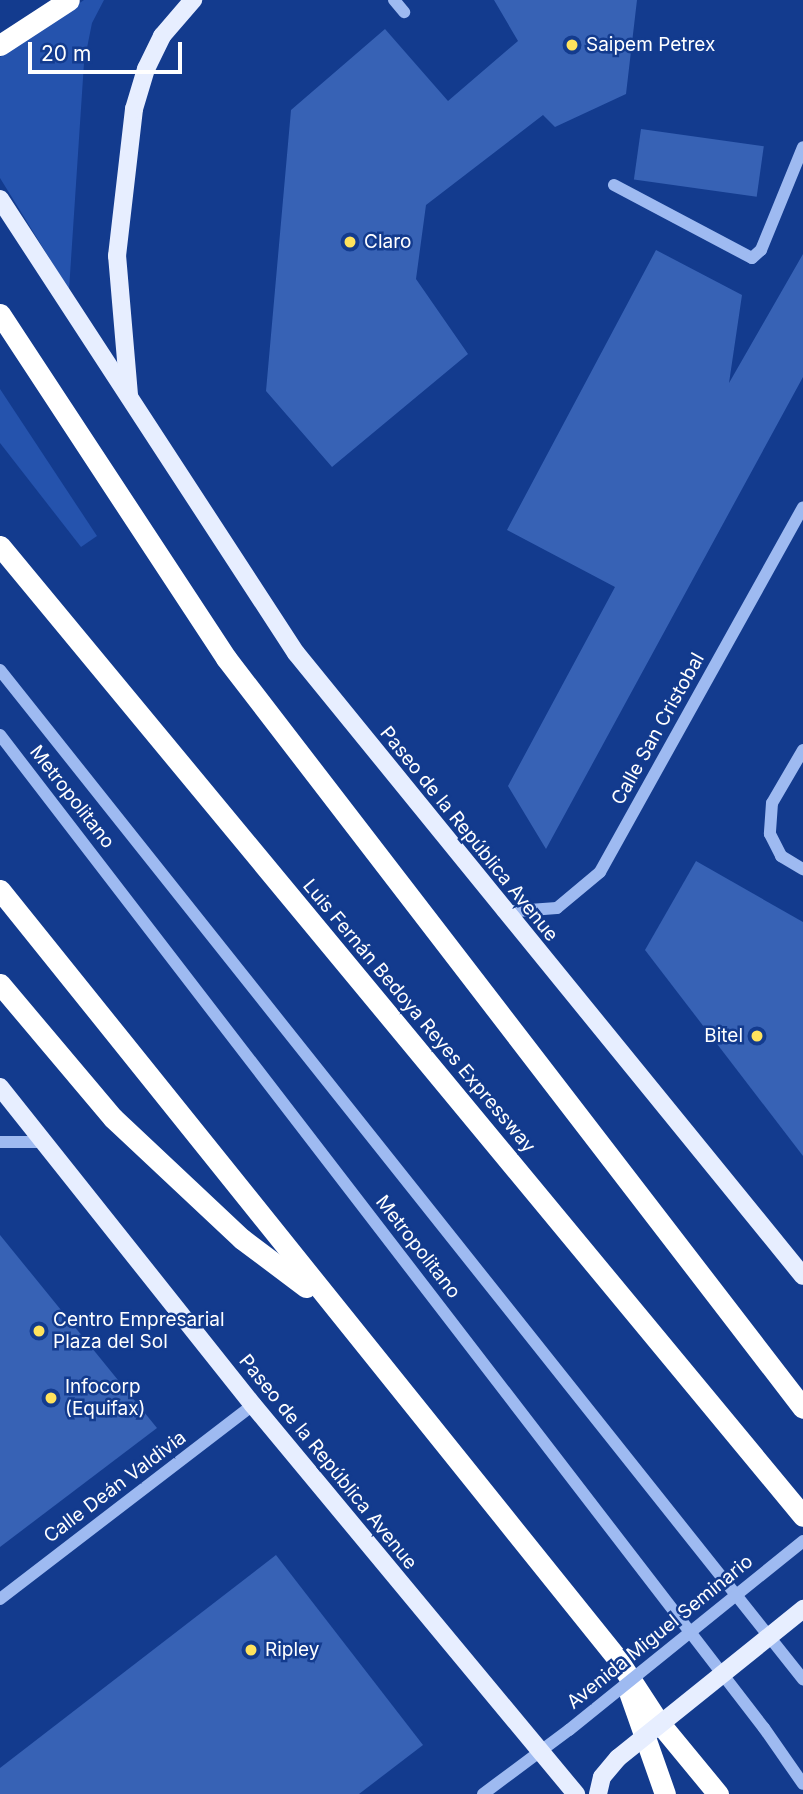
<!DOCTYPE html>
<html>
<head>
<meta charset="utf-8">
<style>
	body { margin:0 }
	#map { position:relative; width:803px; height:1794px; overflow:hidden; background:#133b8e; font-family:Inter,sans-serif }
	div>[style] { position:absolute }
	.green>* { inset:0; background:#2553ad }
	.building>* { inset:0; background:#3762b5; transform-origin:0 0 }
	.minor>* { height:12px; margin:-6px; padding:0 6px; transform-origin:6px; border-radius:6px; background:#9ebaf1 }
	.major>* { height:18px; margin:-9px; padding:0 9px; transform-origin:9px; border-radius:9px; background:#e7eeff }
	.highway>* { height:21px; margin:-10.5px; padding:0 10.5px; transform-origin:10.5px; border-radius:10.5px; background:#fff }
	.minor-bridge>* { height:12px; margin:-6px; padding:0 6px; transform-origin:6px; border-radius:6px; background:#9ebaf1 }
	.major-bridge>* { height:18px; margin:-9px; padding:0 9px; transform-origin:9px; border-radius:9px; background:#e7eeff }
	.dots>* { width:19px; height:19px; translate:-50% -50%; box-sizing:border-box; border:4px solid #133b8e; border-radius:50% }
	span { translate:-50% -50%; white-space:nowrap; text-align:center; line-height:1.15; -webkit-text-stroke:5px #133b8e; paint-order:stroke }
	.poi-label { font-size:19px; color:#fff }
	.left { translate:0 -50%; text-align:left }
	.right { translate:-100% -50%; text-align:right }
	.street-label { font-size:19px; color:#fff }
	.scale { position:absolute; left:28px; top:42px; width:154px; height:32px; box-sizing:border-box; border:4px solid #fff; border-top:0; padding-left:9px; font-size:21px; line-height:24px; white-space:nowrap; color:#fff; -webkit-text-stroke:5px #133b8e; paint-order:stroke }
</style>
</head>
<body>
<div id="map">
	<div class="green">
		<i style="clip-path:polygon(84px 0,104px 0,92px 23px,84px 63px,69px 290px,0 178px,0 57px)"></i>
		<i style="clip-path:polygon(0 389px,97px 536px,81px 547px,0 443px)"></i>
	</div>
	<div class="building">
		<i style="clip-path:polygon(494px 0,637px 0,626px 94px,555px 127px,543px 115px,426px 205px,416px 279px,468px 354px,332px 467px,266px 391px,291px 110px,385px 29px,448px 101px,518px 41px)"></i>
		<i style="left:641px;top:129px;width:124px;height:51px;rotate:8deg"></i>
		<i style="clip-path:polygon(656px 250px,742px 295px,729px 383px,803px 254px,803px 377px,546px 849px,508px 786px,615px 587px,507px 530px)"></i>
		<i style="clip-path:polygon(696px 861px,803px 922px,803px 1156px,645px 950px)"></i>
		<i style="clip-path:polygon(0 1235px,157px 1428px,0 1547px)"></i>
		<i style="clip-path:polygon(276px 1555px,423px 1745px,359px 1794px,0 1794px,0 1768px)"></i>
	</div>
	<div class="minor">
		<i style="left:394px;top:0;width:16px;rotate:50deg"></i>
		<i style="left:614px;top:185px;width:156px;rotate:27.9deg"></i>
		<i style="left:752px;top:258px;width:12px;rotate:-42deg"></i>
		<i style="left:761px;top:250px;width:111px;rotate:-67.8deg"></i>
		<i style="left:0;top:670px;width:1290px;rotate:51.49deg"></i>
		<i style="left:0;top:735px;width:1253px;rotate:52.43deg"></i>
		<i style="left:764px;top:1728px;width:68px;rotate:55.1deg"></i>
		<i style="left:803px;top:750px;width:61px;rotate:120.3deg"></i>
		<i style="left:772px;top:803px;width:31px;rotate:94deg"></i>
		<i style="left:770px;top:834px;width:25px;rotate:63deg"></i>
		<i style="left:781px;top:856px;width:26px;rotate:31deg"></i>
		<i style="left:503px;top:912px;width:54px;rotate:-4.2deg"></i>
		<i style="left:557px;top:908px;width:56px;rotate:-39.9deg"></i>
		<i style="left:600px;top:872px;width:417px;rotate:-60.9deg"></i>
		<i style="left:0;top:1142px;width:45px"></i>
		<i style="left:0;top:1599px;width:319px;rotate:-37.5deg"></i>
		<i style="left:483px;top:1794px;width:107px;rotate:-36.7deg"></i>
	</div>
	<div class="major">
		<i style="left:0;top:199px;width:542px;rotate:56.9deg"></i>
		<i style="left:296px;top:653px;width:803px;rotate:50.86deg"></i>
		<i style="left:129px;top:395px;width:140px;rotate:-94.9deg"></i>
		<i style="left:117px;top:256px;width:148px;rotate:-83.4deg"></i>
		<i style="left:134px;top:109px;width:42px;rotate:-73.3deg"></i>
		<i style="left:146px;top:69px;width:37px;rotate:-64deg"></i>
		<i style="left:162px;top:36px;width:48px;rotate:-49.3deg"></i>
		<i style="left:0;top:1087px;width:406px;rotate:51.5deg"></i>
		<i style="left:253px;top:1405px;width:506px;rotate:50.3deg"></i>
		<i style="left:598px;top:1794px;width:17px;rotate:-77deg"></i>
		<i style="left:602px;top:1777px;width:25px;rotate:-50deg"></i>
	</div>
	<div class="highway">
		<i style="left:0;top:45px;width:82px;rotate:-33.1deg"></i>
		<i style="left:0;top:314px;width:412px;rotate:56.7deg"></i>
		<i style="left:226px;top:658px;width:946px;rotate:52.43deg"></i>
		<i style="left:0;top:546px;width:1259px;rotate:50.38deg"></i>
		<i style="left:0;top:890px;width:984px;rotate:51.23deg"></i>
		<i style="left:616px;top:1657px;width:75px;rotate:56.9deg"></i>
		<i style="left:657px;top:1720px;width:96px;rotate:50.5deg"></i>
		<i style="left:0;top:984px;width:175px;rotate:49.9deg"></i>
		<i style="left:113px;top:1118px;width:177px;rotate:43.2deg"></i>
		<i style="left:242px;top:1239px;width:80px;rotate:36.9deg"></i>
		<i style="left:628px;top:1689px;width:111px;rotate:70.6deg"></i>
	</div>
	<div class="minor-bridge">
		<i style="left:569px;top:1730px;width:301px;rotate:-38.9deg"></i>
	</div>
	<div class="major-bridge">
		<i style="left:618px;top:1758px;width:238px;rotate:-38.8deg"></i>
	</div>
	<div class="dots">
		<i style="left:572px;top:45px;background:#ffe35d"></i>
		<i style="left:350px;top:242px;background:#ffe35d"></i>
		<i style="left:757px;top:1036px;background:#ffe35d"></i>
		<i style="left:39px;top:1331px;background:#ffe35d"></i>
		<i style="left:51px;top:1398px;background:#ffe35d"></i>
		<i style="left:251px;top:1650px;background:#ffe35d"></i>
	</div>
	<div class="poi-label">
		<span class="left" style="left:586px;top:45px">Saipem Petrex</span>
		<span class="left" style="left:364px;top:242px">Claro</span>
		<span class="right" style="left:743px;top:1036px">Bitel</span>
		<span class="left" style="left:53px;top:1331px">Centro Empresarial<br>Plaza del Sol</span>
		<span class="left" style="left:65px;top:1398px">Infocorp<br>(Equifax)</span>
		<span class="left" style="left:265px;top:1650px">Ripley</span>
	</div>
	<div class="street-label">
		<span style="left:658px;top:729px;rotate:-61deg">Calle San Cristobal</span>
		<span style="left:72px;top:797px;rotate:52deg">Metropolitano</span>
		<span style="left:469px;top:834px;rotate:51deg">Paseo de la República Avenue</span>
		<span style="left:419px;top:1016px;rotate:50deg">Luis Fernán Bedoya Reyes Expressway</span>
		<span style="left:418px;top:1247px;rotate:52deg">Metropolitano</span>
		<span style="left:328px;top:1462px;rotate:51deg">Paseo de la República Avenue</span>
		<span style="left:115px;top:1487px;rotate:-37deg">Calle Deán Valdivia</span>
		<span style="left:660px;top:1632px;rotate:-39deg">Avenida Miguel Seminario</span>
	</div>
	<div class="scale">20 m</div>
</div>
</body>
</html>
